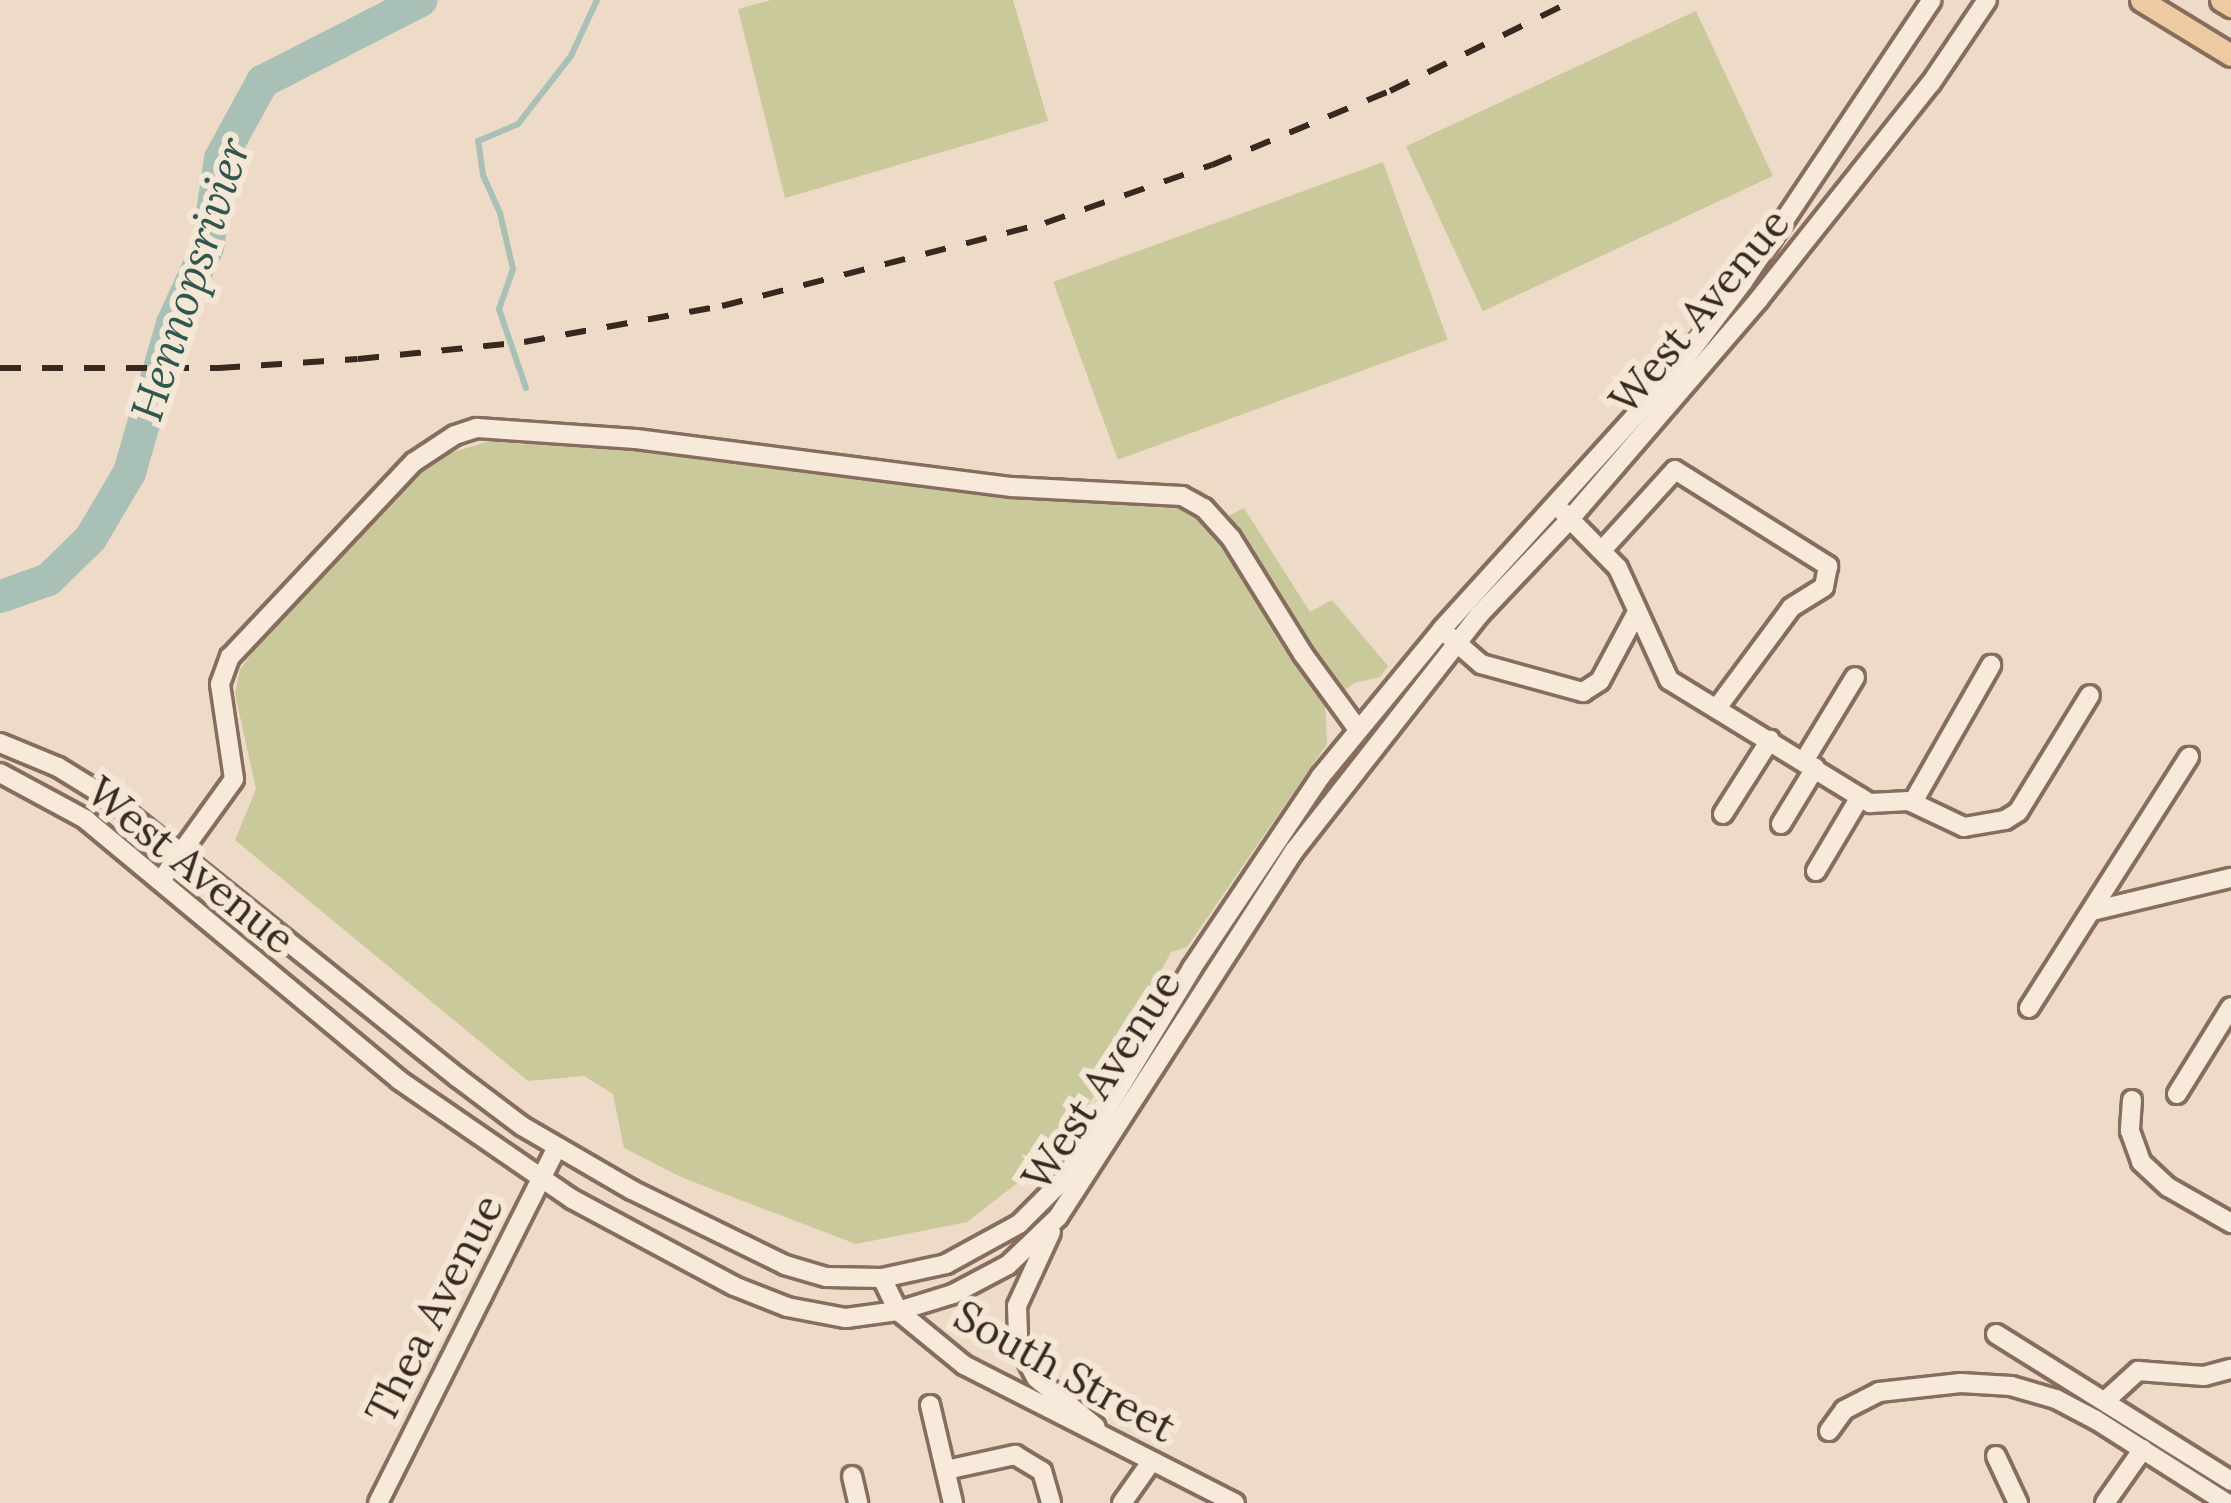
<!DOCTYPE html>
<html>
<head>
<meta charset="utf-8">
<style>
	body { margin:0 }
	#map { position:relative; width:2231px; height:1503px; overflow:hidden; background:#eddbc7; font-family:Lora,serif }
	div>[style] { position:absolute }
	.green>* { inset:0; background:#cac99b; transform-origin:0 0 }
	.stream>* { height:6px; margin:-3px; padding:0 3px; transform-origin:3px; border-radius:3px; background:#a8c0b5 }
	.river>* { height:33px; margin:-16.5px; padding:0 16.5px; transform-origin:16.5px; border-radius:16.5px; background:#a8c0b5 }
	.roads { filter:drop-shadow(3px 0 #876d5d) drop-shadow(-3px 0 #876d5d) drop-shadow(0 3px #876d5d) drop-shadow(0 -3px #876d5d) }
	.minor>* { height:18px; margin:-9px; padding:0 9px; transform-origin:9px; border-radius:9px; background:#f7eada }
	.major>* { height:21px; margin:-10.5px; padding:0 10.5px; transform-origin:10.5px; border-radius:10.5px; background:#edcaa1 }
	.rail>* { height:6px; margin-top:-3px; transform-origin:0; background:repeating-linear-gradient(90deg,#382820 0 21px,transparent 0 42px) }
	span { translate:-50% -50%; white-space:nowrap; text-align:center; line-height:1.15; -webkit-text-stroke:12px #f4e7d6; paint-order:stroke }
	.street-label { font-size:42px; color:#382820 }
	.water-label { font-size:45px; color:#30574f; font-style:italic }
</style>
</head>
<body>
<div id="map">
	<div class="green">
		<i style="clip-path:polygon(771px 0,1013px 0,1048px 121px,785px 198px,738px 9px)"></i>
		<i style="left:1696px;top:11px;width:182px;height:320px;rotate:65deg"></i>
		<i style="left:1383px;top:162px;width:189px;height:351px;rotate:70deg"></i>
		<i style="clip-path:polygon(528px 422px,1011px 475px,1171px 483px,1200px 490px,1228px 516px,1244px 508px,1310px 612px,1332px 600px,1388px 666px,1380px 677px,1355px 683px,1325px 703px,1327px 744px,1187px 947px,1171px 952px,1161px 971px,1162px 985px,1061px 1149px,967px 1222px,856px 1244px,683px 1178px,624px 1148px,613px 1094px,584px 1076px,528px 1081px,235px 840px,256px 789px,235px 694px,240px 670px,257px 645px,434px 458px,493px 440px,525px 445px)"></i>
	</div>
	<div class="stream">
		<i style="left:526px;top:388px;width:83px;rotate:-108.9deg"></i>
		<i style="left:499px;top:309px;width:42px;rotate:-70.7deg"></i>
		<i style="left:513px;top:269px;width:57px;rotate:-103.1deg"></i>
		<i style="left:500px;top:213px;width:42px;rotate:-114.1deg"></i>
		<i style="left:483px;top:175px;width:34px;rotate:-98deg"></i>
		<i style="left:478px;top:141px;width:43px;rotate:-23deg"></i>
		<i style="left:518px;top:124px;width:86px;rotate:-52.1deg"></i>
		<i style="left:571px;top:56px;width:62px;rotate:-65.1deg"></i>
	</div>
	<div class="river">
		<i style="left:0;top:596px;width:51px;rotate:-19.5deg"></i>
		<i style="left:48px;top:579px;width:59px;rotate:-44.3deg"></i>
		<i style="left:90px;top:538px;width:77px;rotate:-59.4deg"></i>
		<i style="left:129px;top:472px;width:155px;rotate:-73.9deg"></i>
		<i style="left:172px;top:323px;width:84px;rotate:-65.3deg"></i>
		<i style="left:207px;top:247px;width:90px;rotate:-81.7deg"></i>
		<i style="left:220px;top:158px;width:88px;rotate:-61.4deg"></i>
		<i style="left:262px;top:81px;width:178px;rotate:-27.1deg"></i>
	</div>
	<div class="roads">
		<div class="minor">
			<i style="left:1563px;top:512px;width:78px;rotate:45.5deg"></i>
			<i style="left:1618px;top:568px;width:123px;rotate:65.5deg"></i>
			<i style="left:1669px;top:680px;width:236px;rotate:31.5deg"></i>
			<i style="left:1870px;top:803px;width:39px;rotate:-3deg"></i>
			<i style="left:1909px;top:801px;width:61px;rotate:25.3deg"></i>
			<i style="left:1964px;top:827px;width:42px;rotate:-9.7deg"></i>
			<i style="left:2005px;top:820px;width:15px;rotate:-32deg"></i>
			<i style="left:2018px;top:812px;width:137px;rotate:-58.4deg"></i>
			<i style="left:1604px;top:548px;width:105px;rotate:-47.7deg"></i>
			<i style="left:1675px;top:470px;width:181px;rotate:32.1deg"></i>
			<i style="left:1828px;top:566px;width:21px;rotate:101deg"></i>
			<i style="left:1824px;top:587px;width:39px;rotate:148deg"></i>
			<i style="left:1791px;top:608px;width:124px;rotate:126.5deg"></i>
			<i style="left:1449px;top:636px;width:43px;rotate:41.2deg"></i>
			<i style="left:1481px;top:664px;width:106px;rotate:15.4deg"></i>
			<i style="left:1583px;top:692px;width:20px;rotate:-33deg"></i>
			<i style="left:1600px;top:681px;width:78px;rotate:-61.8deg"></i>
			<i style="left:0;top:743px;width:63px;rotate:22.5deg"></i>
			<i style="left:58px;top:767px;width:61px;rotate:31.6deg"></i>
			<i style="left:110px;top:799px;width:445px;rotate:38.7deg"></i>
			<i style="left:457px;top:1077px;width:81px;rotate:37deg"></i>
			<i style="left:522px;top:1126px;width:127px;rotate:30.2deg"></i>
			<i style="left:632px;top:1190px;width:170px;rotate:26.1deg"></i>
			<i style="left:785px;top:1265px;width:43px;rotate:16.3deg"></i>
			<i style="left:826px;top:1277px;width:56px;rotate:1deg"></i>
			<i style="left:882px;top:1278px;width:66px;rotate:-12.3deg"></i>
			<i style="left:946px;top:1264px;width:83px;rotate:-28.7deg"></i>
			<i style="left:1019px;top:1224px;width:65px;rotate:-45deg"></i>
			<i style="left:1065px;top:1178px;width:245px;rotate:-58.8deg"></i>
			<i style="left:1192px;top:968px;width:231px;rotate:-56.1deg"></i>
			<i style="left:1321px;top:776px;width:190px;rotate:-50.5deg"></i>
			<i style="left:1442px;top:629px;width:347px;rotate:-47.8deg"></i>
			<i style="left:1675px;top:372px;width:113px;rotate:-52.9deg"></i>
			<i style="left:1743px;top:282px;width:339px;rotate:-56.2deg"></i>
			<i style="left:1804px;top:761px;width:98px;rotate:-58.7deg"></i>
			<i style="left:0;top:773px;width:97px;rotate:28.4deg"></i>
			<i style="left:85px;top:819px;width:408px;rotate:39.7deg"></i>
			<i style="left:399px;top:1080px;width:210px;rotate:34.5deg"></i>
			<i style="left:572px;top:1199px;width:184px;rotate:28.2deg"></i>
			<i style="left:734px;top:1286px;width:57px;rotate:21.6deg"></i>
			<i style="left:787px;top:1307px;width:60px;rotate:10.6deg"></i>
			<i style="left:846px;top:1318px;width:52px;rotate:-7.7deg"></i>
			<i style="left:898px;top:1311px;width:58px;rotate:-17.2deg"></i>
			<i style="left:953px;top:1294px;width:62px;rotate:-27.8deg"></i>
			<i style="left:1008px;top:1265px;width:69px;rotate:-43.8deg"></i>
			<i style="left:1058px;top:1217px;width:435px;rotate:-57.2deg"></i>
			<i style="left:1294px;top:851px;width:300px;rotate:-51.9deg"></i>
			<i style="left:1479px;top:615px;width:132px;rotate:-46.5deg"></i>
			<i style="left:1570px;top:519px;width:290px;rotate:-49.3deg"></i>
			<i style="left:1759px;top:299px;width:276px;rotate:-51.5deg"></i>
			<i style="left:1931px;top:83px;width:100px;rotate:-56deg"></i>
			<i style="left:1913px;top:802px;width:158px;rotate:-60.3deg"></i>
			<i style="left:1723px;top:814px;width:88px;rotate:-57.6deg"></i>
			<i style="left:1781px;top:824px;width:66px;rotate:-58.7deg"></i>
			<i style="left:1816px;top:871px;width:86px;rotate:-59.3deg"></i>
			<i style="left:162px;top:879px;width:123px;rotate:-54.2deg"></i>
			<i style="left:234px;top:779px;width:96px;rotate:-98.4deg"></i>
			<i style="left:220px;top:684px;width:29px;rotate:-70deg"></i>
			<i style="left:230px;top:657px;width:268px;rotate:-46.7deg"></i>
			<i style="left:414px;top:462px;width:49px;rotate:-33.4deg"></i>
			<i style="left:455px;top:435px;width:23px;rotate:-18deg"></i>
			<i style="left:477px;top:428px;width:159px;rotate:4deg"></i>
			<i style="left:636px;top:439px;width:379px;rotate:7.3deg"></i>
			<i style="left:1012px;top:487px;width:170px;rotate:3deg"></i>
			<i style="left:1182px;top:496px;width:25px;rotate:29deg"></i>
			<i style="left:1204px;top:508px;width:40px;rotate:48deg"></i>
			<i style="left:1231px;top:538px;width:137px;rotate:58.2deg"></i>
			<i style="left:1303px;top:654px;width:92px;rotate:53.9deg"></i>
			<i style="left:2092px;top:911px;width:143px;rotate:-13.4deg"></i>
			<i style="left:2029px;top:1008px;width:298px;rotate:-57.5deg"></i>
			<i style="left:2177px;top:1094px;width:102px;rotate:-58.2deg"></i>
			<i style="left:2132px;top:1100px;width:31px;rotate:94deg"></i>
			<i style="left:2130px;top:1131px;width:33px;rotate:70deg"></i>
			<i style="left:2141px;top:1162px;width:37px;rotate:43deg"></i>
			<i style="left:2168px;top:1187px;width:73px;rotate:29.7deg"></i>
			<i style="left:1051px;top:1232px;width:81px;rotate:114.7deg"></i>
			<i style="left:1017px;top:1306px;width:38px;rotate:88deg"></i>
			<i style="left:1018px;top:1344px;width:38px;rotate:62deg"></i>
			<i style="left:1036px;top:1378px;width:77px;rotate:39.2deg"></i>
			<i style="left:882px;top:1278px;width:37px;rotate:64deg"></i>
			<i style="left:898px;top:1311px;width:85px;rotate:39.3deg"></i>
			<i style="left:964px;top:1365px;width:304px;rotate:27deg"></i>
			<i style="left:1996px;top:1334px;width:277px;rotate:32deg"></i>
			<i style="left:2105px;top:1401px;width:45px;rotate:-42.3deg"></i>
			<i style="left:2138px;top:1371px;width:66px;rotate:4.3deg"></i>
			<i style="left:2204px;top:1376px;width:28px;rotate:-15deg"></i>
			<i style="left:930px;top:1405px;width:101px;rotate:76.8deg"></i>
			<i style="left:1829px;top:1431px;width:26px;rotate:-54deg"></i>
			<i style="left:1844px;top:1410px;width:39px;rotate:-27deg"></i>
			<i style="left:1879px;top:1392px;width:82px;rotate:-6.3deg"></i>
			<i style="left:1961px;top:1383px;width:50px;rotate:3.4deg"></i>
			<i style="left:2011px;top:1386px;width:47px;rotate:16.1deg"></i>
			<i style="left:2056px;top:1399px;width:45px;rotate:27.7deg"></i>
			<i style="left:2096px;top:1420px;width:155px;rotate:32.4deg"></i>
			<i style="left:1996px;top:1456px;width:52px;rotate:64.9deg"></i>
			<i style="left:946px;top:1470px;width:71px;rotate:-12.3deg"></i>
			<i style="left:1015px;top:1455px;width:31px;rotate:31deg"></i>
			<i style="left:1042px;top:1471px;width:33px;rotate:74deg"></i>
			<i style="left:852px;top:1476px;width:28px;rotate:77deg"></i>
			<i style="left:378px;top:1503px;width:398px;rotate:-63.3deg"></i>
			<i style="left:1122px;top:1503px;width:50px;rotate:-54.7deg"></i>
			<i style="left:2105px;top:1503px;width:66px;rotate:-54.9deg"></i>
		</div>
		<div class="major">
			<i style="left:2141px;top:0;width:105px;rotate:31.4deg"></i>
			<i style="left:2221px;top:0;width:12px;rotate:31deg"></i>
		</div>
	</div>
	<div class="rail">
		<i style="left:0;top:368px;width:219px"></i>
		<i style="left:219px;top:368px;width:139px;rotate:-3.7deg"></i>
		<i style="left:358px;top:359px;width:167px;rotate:-5.8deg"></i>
		<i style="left:524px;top:342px;width:201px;rotate:-10.3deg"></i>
		<i style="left:722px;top:306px;width:333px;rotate:-14.4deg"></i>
		<i style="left:1045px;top:223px;width:177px;rotate:-19.2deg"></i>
		<i style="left:1212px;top:165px;width:193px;rotate:-22.6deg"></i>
		<i style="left:1390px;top:91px;width:205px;rotate:-26.3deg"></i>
	</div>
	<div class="street-label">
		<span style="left:1699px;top:311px;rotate:-50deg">West Avenue</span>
		<span style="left:191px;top:865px;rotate:39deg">West Avenue</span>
		<span style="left:1101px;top:1080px;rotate:-57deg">West Avenue</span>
		<span style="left:434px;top:1309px;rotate:-63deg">Thea Avenue</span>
		<span style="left:1065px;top:1371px;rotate:29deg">South Street</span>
	</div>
	<div class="water-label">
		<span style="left:190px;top:279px;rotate:-72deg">Hennopsrivier</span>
	</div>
</div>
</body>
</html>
